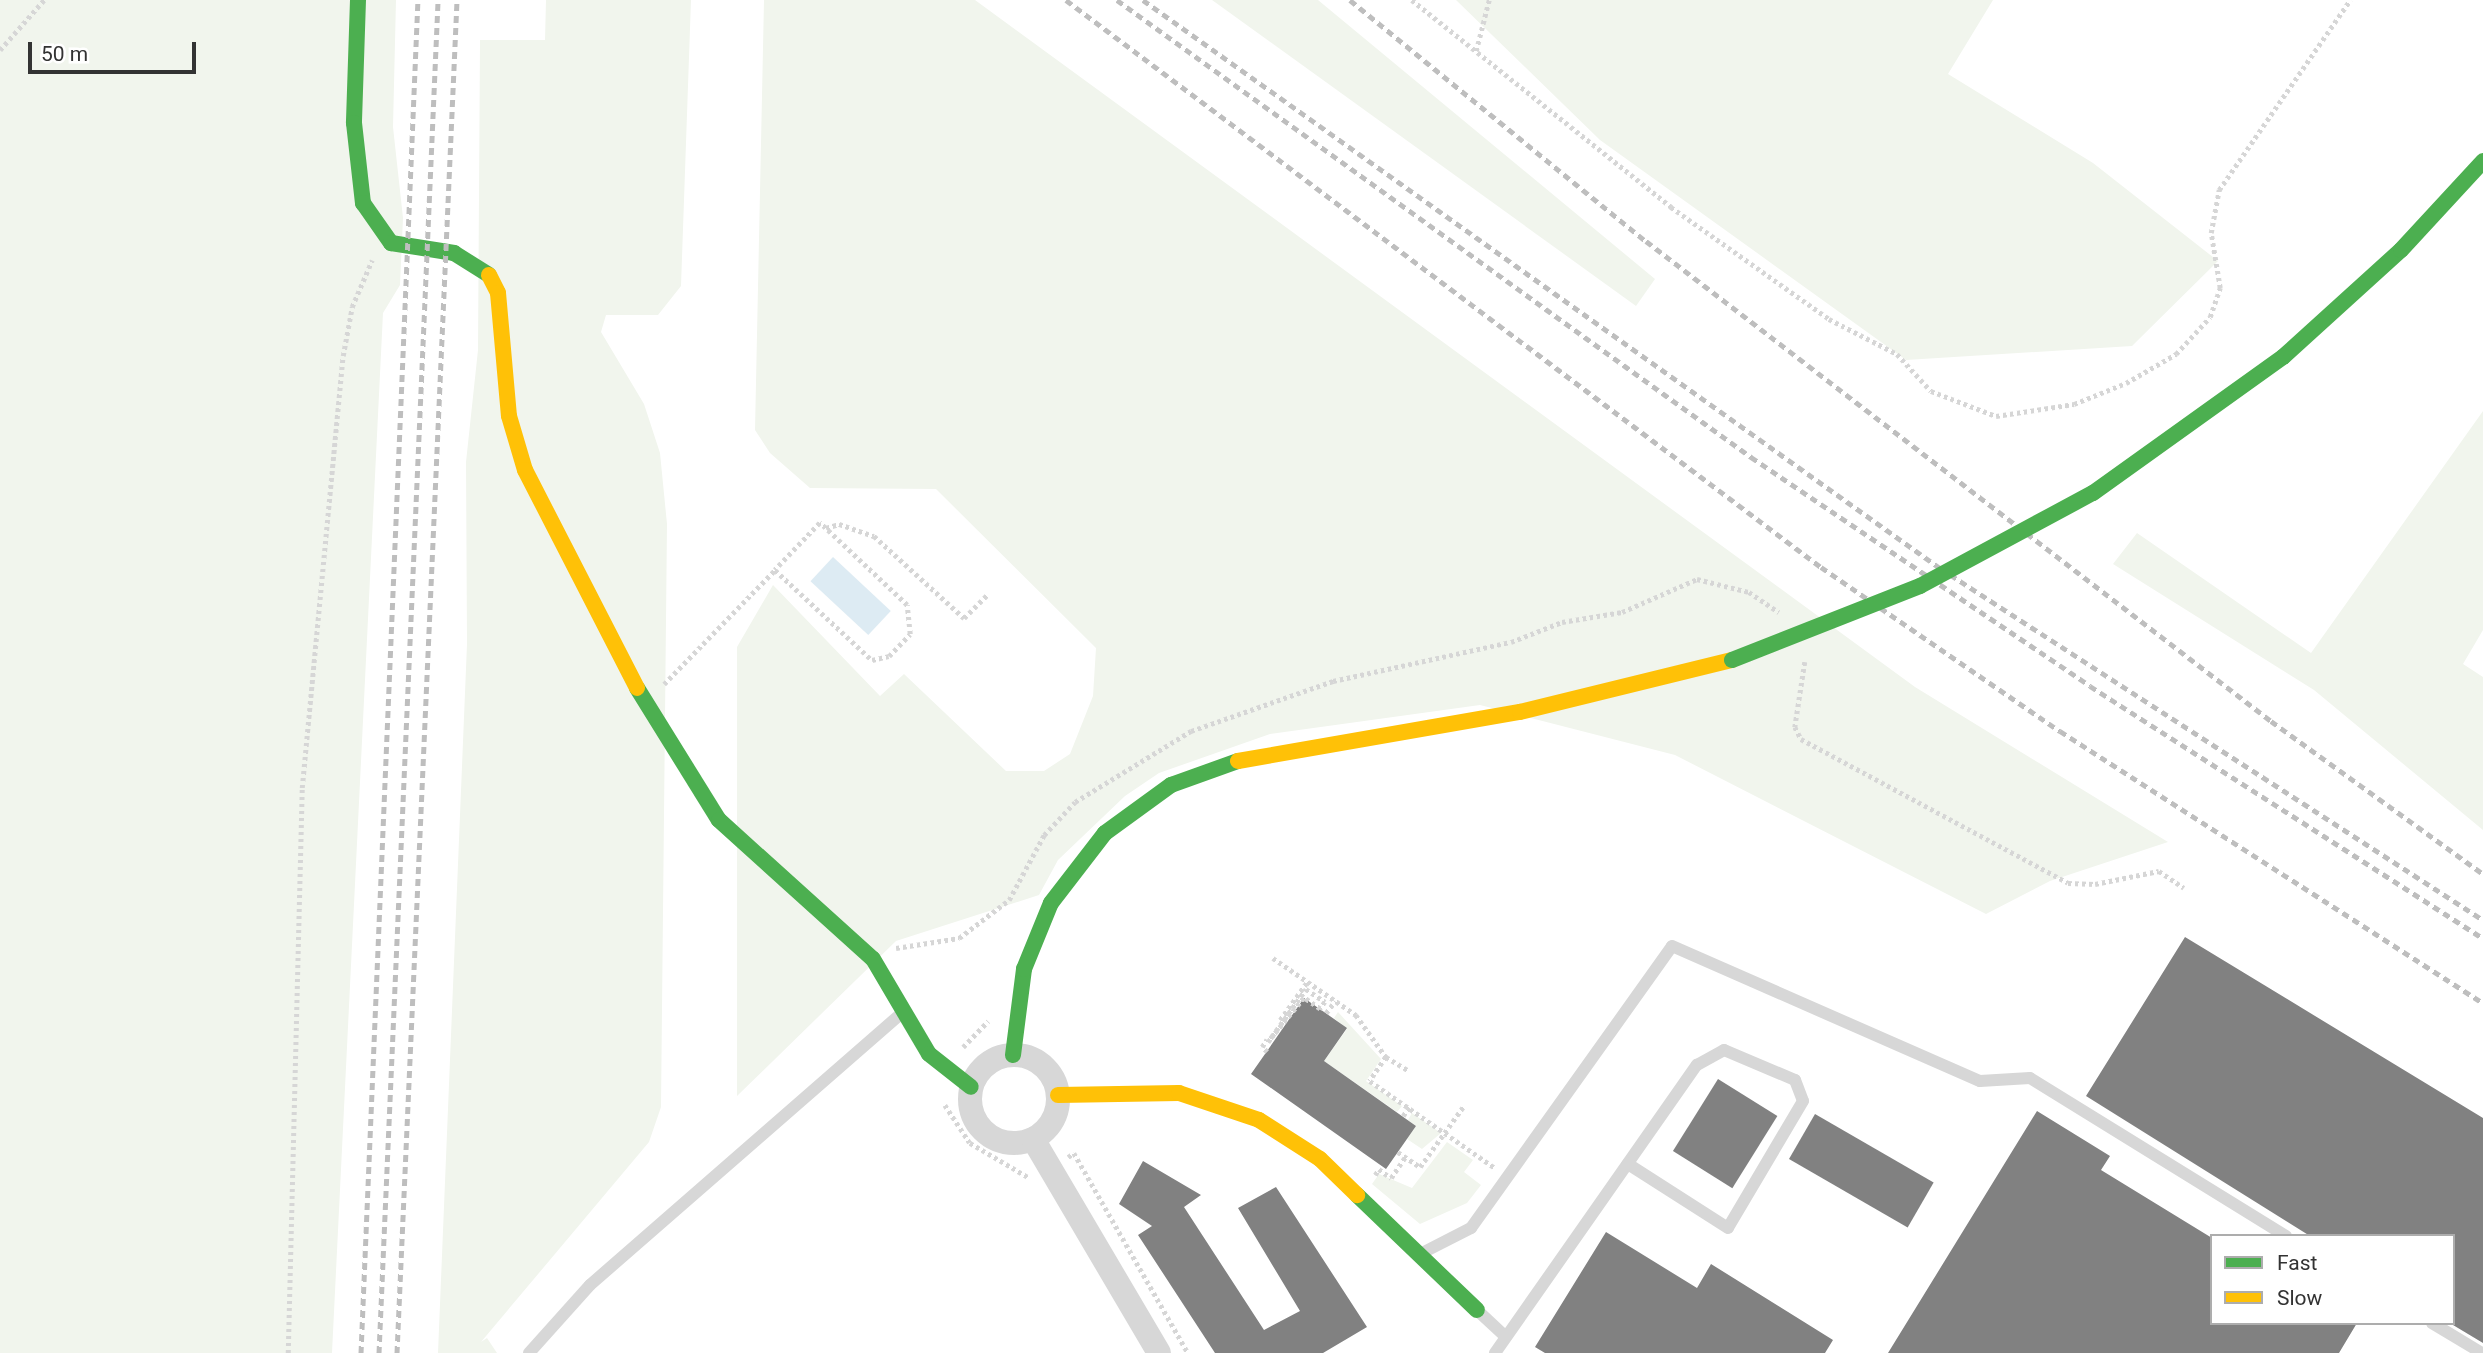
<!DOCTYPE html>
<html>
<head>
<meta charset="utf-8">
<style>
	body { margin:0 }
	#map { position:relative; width:2483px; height:1353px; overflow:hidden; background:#fff; font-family:Roboto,sans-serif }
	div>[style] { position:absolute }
	.green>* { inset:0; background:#f1f5ed }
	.water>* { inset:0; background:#ddebf3; transform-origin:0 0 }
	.building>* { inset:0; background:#818181; transform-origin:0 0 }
	.path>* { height:4.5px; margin-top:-2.25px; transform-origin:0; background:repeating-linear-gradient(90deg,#d6d6d6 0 3.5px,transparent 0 7px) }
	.lane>* { height:12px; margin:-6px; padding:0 6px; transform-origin:6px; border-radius:6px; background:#d7d7d7 }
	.street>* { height:24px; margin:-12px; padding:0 12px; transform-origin:12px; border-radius:12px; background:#d7d7d7 }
	.street>.ring { margin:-12px; padding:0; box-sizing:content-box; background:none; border:24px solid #d7d7d7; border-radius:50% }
	.fast>* { height:16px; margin:-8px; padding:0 8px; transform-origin:8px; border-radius:8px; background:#4caf50 }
	.slow>* { height:16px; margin:-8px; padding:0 8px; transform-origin:8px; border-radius:8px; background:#ffc107 }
	.rail>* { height:5px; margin-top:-2.5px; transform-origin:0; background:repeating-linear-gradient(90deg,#bebebe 0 7px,transparent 0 12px) }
	.fast-bridge>* { height:16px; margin:-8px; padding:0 8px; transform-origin:8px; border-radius:8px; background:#4caf50 }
	span { translate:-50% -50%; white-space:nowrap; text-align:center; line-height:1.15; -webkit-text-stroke:7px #fff; paint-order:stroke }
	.legend { position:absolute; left:2210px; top:1234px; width:245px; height:91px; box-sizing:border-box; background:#fff; border:2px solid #adadad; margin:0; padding:9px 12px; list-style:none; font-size:21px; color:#333 }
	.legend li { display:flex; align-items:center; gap:14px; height:35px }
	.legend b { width:35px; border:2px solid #adadad }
	.scale { position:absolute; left:28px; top:42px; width:168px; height:32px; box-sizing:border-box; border:4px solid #333; border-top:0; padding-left:9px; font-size:21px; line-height:24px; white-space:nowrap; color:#333; -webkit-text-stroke:5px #fff; paint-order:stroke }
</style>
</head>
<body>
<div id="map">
	<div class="green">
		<i style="clip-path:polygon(0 0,396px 0,393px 127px,403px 218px,400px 285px,383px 313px,332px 1353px,0 1353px)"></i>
		<i style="clip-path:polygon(546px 0,691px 0,681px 286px,658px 315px,606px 315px,601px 332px,644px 404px,660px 453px,667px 524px,661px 1107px,649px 1142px,481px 1342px,487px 1338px,497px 1353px,438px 1353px,467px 644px,466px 462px,478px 350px,480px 40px,545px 40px)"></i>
		<i style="clip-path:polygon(764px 0,975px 0,1915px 687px,2168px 842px,2050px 881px,1986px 914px,1675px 755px,1480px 705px,1270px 734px,1159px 773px,1125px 796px,1058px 860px,1039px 895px,896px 941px,737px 1096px,737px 647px,773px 585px,880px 696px,904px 674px,1006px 771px,1044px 771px,1070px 754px,1093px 696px,1096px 648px,936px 489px,810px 488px,770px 453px,755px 430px)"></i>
		<i style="clip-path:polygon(1212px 0,1318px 0,1655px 279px,1636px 306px)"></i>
		<i style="clip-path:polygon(1456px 0,1993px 0,1948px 74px,2093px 163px,2218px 261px,2132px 346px,1906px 360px,1600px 140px)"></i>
		<i style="clip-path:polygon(2483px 411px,2483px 630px,2463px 664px,2483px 677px,2483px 830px,2314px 690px,2113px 564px,2137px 533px,2311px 653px)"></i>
		<i style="clip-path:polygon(1338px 1012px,1381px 1059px,1366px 1081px,1402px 1106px,1397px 1112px,1324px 1061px,1347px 1029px,1334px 1018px)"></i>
		<i style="clip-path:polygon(1412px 1113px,1441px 1133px,1422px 1149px,1407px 1139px,1416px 1126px,1408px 1120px)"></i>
		<i style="clip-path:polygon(1447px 1142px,1473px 1160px,1464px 1172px,1481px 1185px,1467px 1203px,1420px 1224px,1372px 1184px,1379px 1174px,1412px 1188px)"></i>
	</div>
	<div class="water">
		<i style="left:833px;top:557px;width:79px;height:33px;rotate:43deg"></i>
	</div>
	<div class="building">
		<i style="clip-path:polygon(2185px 937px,2483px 1118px,2483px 1343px,2453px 1325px,2453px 1236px,2310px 1236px,2086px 1096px)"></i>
		<i style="clip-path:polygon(1304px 998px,1347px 1028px,1324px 1061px,1416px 1126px,1386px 1169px,1251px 1074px)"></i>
		<i style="left:1718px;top:1079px;width:70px;height:85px;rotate:32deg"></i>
		<i style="clip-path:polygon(2037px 1111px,2110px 1156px,2101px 1170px,2212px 1238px,2212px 1323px,2357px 1323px,2339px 1353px,1888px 1353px)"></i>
		<i style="left:1815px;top:1114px;width:137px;height:52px;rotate:30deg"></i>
		<i style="clip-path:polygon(1143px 1161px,1201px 1195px,1184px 1207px,1264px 1330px,1300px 1311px,1238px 1208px,1276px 1187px,1367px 1327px,1323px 1353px,1215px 1353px,1138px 1235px,1152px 1226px,1119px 1204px)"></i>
		<i style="clip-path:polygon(1606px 1232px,1697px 1288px,1711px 1264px,1833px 1340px,1825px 1353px,1545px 1353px,1535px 1347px)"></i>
	</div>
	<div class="path">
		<i style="left:1412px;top:0;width:332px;rotate:38.6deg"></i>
		<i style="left:1671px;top:207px;width:194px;rotate:35.3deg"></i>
		<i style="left:1829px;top:319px;width:76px;rotate:27.2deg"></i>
		<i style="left:1897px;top:354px;width:50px;rotate:47.4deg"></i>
		<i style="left:1931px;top:391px;width:70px;rotate:21deg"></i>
		<i style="left:1996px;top:416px;width:79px;rotate:-8.7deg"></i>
		<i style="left:2074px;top:404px;width:56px;rotate:-22deg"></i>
		<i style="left:2126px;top:383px;width:58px;rotate:-30.1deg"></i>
		<i style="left:2176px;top:354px;width:50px;rotate:-47.4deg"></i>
		<i style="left:2210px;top:317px;width:31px;rotate:-71deg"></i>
		<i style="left:2220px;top:288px;width:56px;rotate:-99.3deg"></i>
		<i style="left:2211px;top:233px;width:44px;rotate:-79.5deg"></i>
		<i style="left:2219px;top:190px;width:231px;rotate:-55.4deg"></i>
		<i style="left:0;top:50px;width:67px;rotate:-48.7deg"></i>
		<i style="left:1476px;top:51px;width:53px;rotate:-75.7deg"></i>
		<i style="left:826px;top:528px;width:14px;rotate:-17deg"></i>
		<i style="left:839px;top:524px;width:37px;rotate:19deg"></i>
		<i style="left:874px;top:536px;width:122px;rotate:42.3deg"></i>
		<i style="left:964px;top:618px;width:34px;rotate:-45deg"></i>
		<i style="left:1805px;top:662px;width:66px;rotate:98.7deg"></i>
		<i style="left:1795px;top:727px;width:13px;rotate:63deg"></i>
		<i style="left:1801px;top:739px;width:303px;rotate:28.3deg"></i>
		<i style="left:2068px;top:883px;width:27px;rotate:2deg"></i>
		<i style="left:2095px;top:884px;width:65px;rotate:-11.5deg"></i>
		<i style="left:2159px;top:871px;width:30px;rotate:34deg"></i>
		<i style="left:664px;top:684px;width:159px;rotate:-45.8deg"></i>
		<i style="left:775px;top:570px;width:132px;rotate:42.9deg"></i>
		<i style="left:872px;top:660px;width:17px;rotate:-13deg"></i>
		<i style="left:889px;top:656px;width:30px;rotate:-46deg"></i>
		<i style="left:910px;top:634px;width:29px;rotate:-96deg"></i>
		<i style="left:907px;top:605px;width:120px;rotate:-136.7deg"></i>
		<i style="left:820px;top:523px;width:65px;rotate:133.8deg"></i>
		<i style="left:896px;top:948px;width:64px;rotate:-9deg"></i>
		<i style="left:959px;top:938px;width:63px;rotate:-37.2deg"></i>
		<i style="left:1009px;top:900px;width:74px;rotate:-61.7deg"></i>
		<i style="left:1044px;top:835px;width:45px;rotate:-46.8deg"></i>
		<i style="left:1075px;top:802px;width:136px;rotate:-31.5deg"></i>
		<i style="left:1191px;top:731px;width:151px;rotate:-19.4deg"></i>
		<i style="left:1333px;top:681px;width:182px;rotate:-12.4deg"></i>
		<i style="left:1511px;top:642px;width:55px;rotate:-21.4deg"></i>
		<i style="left:1562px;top:622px;width:61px;rotate:-9.5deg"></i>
		<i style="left:1622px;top:612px;width:82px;rotate:-23.7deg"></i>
		<i style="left:1697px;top:579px;width:54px;rotate:14deg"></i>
		<i style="left:1749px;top:592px;width:36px;rotate:34deg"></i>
		<i style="left:1273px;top:958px;width:101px;rotate:34.5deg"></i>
		<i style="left:1356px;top:1015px;width:52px;rotate:54.5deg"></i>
		<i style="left:1386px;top:1057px;width:26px;rotate:31deg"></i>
		<i style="left:1306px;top:989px;width:23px;rotate:34deg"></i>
		<i style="left:1325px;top:1002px;width:9px;rotate:126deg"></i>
		<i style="left:1320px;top:1009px;width:19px;rotate:-145deg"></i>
		<i style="left:1304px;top:998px;width:57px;rotate:129.3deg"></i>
		<i style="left:1268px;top:1042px;width:65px;rotate:-54.4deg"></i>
		<i style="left:1326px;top:1013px;width:15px;rotate:-53deg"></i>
		<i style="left:1280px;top:1020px;width:47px;rotate:-54.6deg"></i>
		<i style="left:963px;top:1047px;width:36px;rotate:-46deg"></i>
		<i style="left:1267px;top:1052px;width:7px;rotate:-135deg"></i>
		<i style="left:1262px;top:1047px;width:9px;rotate:-58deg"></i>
		<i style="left:1386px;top:1057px;width:29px;rotate:124deg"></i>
		<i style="left:1370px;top:1081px;width:152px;rotate:34.8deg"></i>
		<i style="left:945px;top:1105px;width:45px;rotate:56.7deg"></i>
		<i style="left:970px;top:1143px;width:67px;rotate:30.4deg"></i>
		<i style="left:1403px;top:1116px;width:11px;rotate:-56deg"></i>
		<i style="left:1398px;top:1152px;width:27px;rotate:34deg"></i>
		<i style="left:1420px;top:1167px;width:74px;rotate:-54.4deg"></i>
		<i style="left:1068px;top:1157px;width:7px;rotate:-34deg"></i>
		<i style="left:1074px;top:1153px;width:230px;rotate:60.3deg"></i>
		<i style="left:1375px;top:1175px;width:7px;rotate:-56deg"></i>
		<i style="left:1379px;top:1169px;width:15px;rotate:37deg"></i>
		<i style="left:1391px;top:1178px;width:25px;rotate:-56deg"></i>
		<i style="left:288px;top:1353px;width:565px;rotate:-88.58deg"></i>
		<i style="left:302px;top:788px;width:434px;rotate:-84.6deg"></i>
		<i style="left:343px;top:356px;width:50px;rotate:-79.6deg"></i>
		<i style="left:352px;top:307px;width:51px;rotate:-66.9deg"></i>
	</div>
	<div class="lane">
		<i style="left:1424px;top:1252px;width:53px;rotate:-27.1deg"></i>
		<i style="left:1471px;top:1228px;width:346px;rotate:-54.5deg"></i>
		<i style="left:1672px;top:946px;width:336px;rotate:23.7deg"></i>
		<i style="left:1980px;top:1081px;width:50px;rotate:-3.4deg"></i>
		<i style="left:2030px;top:1078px;width:301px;rotate:31.7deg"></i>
		<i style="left:1478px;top:1311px;width:38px;rotate:43deg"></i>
		<i style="left:2432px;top:1323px;width:58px;rotate:31deg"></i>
		<i style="left:529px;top:1353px;width:91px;rotate:-48.1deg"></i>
		<i style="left:590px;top:1285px;width:415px;rotate:-41.1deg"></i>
		<i style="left:1495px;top:1353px;width:352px;rotate:-55deg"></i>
		<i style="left:1697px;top:1065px;width:31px;rotate:-29deg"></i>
		<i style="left:1724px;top:1050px;width:77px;rotate:22.9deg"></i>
		<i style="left:1795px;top:1080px;width:22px;rotate:69deg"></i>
		<i style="left:1803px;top:1101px;width:147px;rotate:120.6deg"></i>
		<i style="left:1728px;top:1228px;width:119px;rotate:-147.4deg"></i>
	</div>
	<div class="street">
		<i class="ring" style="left:970px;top:1055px;width:64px;height:64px"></i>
		<i style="left:1033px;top:1139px;width:248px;rotate:59.5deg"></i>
	</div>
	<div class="fast">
		<i style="left:358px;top:0;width:123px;rotate:91.9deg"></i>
		<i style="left:354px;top:123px;width:81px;rotate:83.6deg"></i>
		<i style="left:363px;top:203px;width:49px;rotate:55deg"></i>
		<i style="left:391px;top:243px;width:64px;rotate:9deg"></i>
		<i style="left:454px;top:253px;width:41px;rotate:32.2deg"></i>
		<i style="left:2093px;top:493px;width:234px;rotate:-35.6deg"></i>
		<i style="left:2283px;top:357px;width:159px;rotate:-42.2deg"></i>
		<i style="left:2401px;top:250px;width:121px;rotate:-47.3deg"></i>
		<i style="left:637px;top:688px;width:155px;rotate:58.2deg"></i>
		<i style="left:719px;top:820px;width:207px;rotate:42.1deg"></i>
		<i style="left:873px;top:959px;width:110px;rotate:59.5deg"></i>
		<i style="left:929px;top:1054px;width:53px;rotate:38.2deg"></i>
		<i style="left:1013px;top:1055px;width:87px;rotate:-82.7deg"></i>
		<i style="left:1024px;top:969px;width:71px;rotate:-67.8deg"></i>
		<i style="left:1051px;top:903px;width:88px;rotate:-52.4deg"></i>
		<i style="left:1105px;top:833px;width:82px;rotate:-36deg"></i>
		<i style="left:1171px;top:785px;width:71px;rotate:-19.7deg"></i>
		<i style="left:1357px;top:1195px;width:166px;rotate:43.8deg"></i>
	</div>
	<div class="slow">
		<i style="left:489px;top:275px;width:20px;rotate:63deg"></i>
		<i style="left:498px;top:293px;width:123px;rotate:84.9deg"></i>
		<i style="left:509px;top:416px;width:56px;rotate:73.5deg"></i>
		<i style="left:525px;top:470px;width:245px;rotate:62.8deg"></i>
		<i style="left:1238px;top:761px;width:286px;rotate:-9.9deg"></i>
		<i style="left:1520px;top:712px;width:218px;rotate:-13.8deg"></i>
		<i style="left:1058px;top:1095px;width:121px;rotate:-0.9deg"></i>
		<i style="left:1179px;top:1093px;width:84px;rotate:18.6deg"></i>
		<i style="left:1259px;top:1120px;width:72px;rotate:32.6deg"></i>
		<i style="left:1320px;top:1159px;width:52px;rotate:44.2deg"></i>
	</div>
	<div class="rail">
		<i style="left:1066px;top:0;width:944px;rotate:36.91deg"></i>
		<i style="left:1821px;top:567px;width:290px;rotate:34.5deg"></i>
		<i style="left:2060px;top:731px;width:503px;rotate:32.74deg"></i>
		<i style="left:1117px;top:0;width:782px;rotate:35.78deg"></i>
		<i style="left:1751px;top:457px;width:409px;rotate:34deg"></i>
		<i style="left:2090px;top:686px;width:467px;rotate:32.7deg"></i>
		<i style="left:1143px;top:0;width:979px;rotate:35.48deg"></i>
		<i style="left:1940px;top:568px;width:647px;rotate:32.95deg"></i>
		<i style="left:1350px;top:0;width:382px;rotate:39.2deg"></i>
		<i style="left:1646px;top:241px;width:788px;rotate:37.52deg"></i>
		<i style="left:2271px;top:721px;width:261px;rotate:35.8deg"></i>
		<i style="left:361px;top:1353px;width:1354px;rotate:-87.59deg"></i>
		<i style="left:379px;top:1353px;width:1354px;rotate:-87.5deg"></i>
		<i style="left:397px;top:1353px;width:1354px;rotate:-87.46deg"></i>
	</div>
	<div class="fast-bridge">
		<i style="left:1732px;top:660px;width:202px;rotate:-21.5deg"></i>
		<i style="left:1920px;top:586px;width:196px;rotate:-28.3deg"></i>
	</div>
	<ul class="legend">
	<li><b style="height:9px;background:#4caf50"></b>Fast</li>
	<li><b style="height:9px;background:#ffc107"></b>Slow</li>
	</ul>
	<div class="scale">50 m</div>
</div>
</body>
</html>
